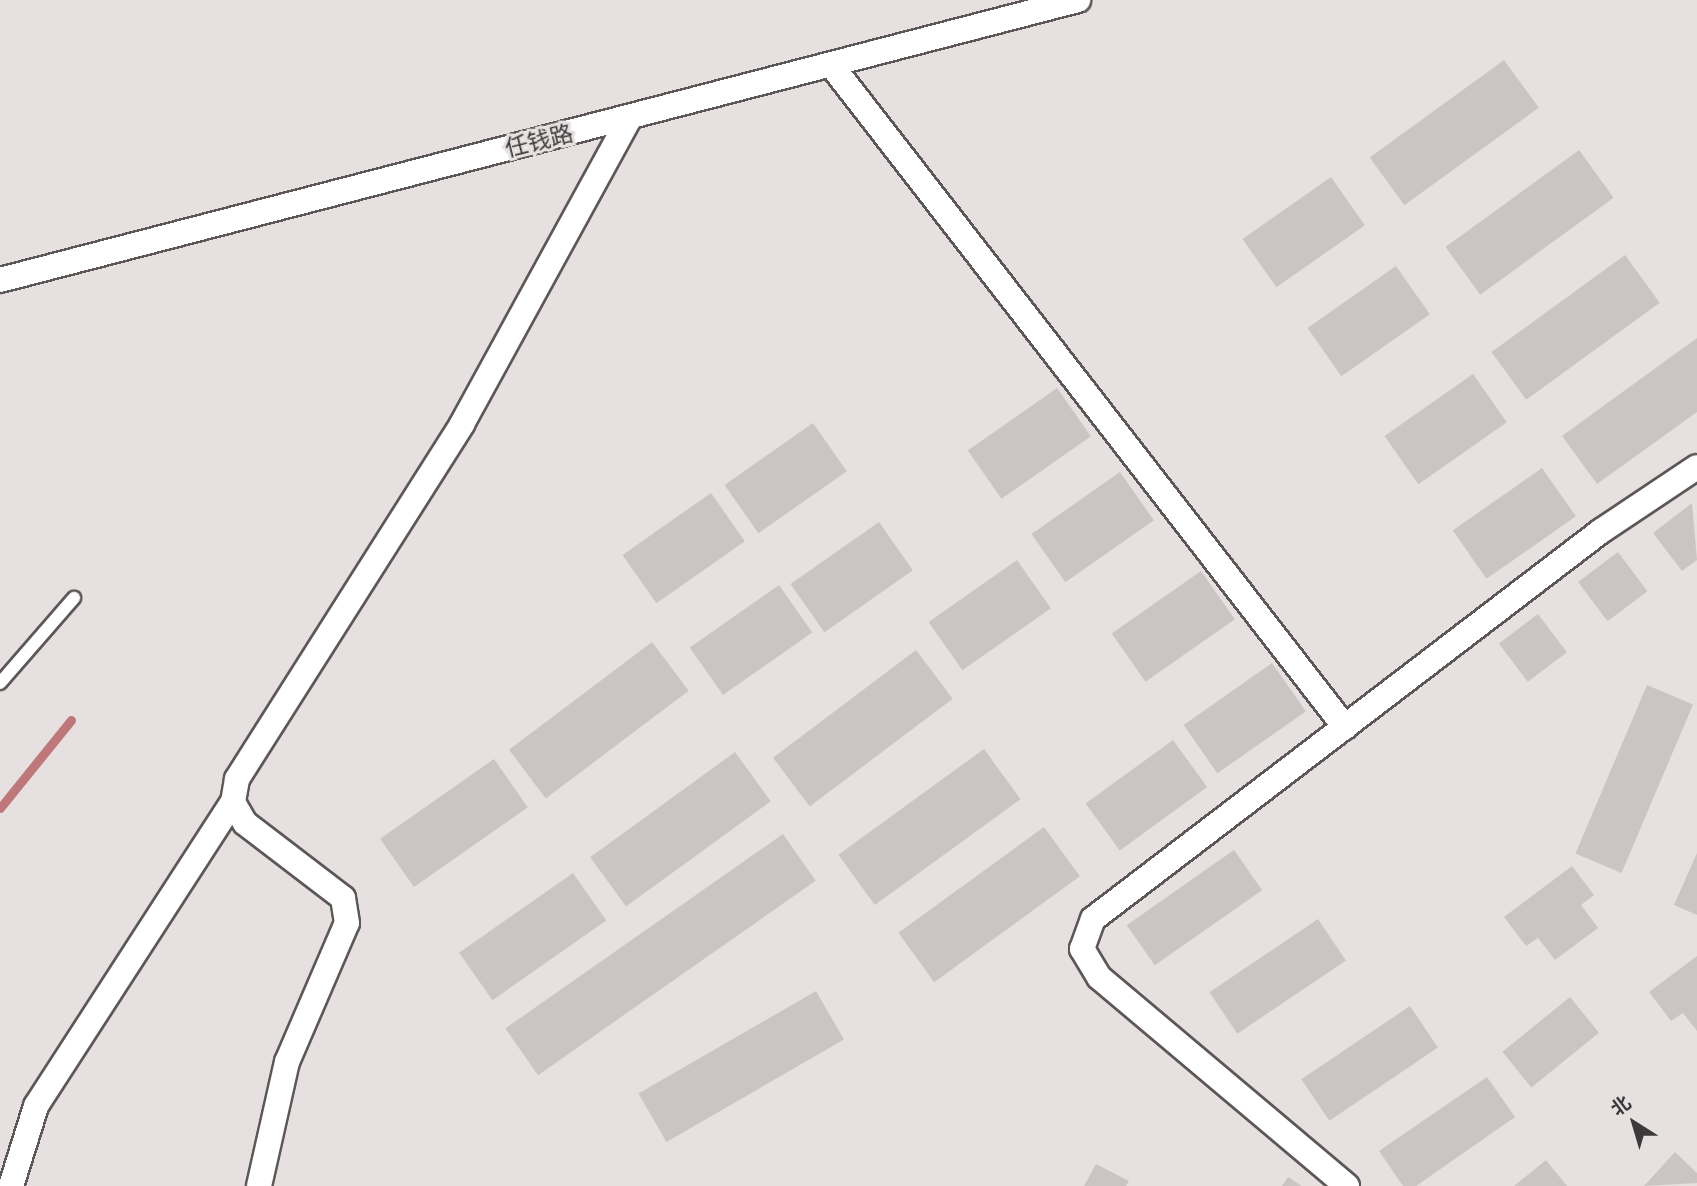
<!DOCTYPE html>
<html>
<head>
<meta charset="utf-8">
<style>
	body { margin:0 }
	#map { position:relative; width:1697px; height:1186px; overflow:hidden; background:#e7e0e0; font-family:"DM Sans","Noto Sans SC",sans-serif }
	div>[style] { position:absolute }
	.stream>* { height:9px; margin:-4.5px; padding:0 4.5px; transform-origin:4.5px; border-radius:4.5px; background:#be7879 }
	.building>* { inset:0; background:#cbc4c4; transform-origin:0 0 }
	.roads { filter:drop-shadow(2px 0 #5d5757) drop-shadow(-2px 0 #5d5757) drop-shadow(0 2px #5d5757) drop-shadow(0 -2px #5d5757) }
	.service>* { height:12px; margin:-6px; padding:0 6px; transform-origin:6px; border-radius:6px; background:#fff }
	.minor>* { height:24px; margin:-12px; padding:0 12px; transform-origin:12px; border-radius:12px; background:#fff }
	span { translate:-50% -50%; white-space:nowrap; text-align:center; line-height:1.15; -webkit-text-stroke:6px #e7e0e0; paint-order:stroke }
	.street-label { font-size:23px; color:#3b3939 }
	.north { position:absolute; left:1599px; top:1088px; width:70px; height:70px; -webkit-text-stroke:5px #e7e0e0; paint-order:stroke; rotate:323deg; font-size:19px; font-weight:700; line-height:28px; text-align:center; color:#3b3939 }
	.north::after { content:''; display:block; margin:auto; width:24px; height:32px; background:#3b3939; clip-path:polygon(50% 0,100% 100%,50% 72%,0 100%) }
</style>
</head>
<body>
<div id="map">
	<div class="stream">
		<i style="left:0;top:808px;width:113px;rotate:-51.1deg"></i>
	</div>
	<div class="building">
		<i style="left:1504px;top:60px;width:59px;height:166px;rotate:54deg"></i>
		<i style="left:1579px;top:150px;width:59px;height:165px;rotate:54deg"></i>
		<i style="left:1331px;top:177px;width:59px;height:108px;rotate:55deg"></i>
		<i style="left:1625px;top:255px;width:59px;height:165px;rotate:54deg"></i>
		<i style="left:1396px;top:266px;width:59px;height:108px;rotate:55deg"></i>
		<i style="clip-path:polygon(1697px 338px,1697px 412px,1597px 484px,1562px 436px)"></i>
		<i style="left:1473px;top:374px;width:59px;height:108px;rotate:55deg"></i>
		<i style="left:1057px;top:388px;width:59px;height:109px;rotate:55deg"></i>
		<i style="left:813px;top:423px;width:59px;height:108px;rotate:55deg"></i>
		<i style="left:1542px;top:468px;width:59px;height:109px;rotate:55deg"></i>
		<i style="left:1120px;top:472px;width:59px;height:108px;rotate:55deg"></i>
		<i style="left:711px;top:493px;width:59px;height:108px;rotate:55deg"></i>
		<i style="clip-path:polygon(1692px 503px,1697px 560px,1682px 571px,1653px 533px)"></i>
		<i style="left:879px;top:522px;width:59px;height:108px;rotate:55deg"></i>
		<i style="left:1618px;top:552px;width:49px;height:50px;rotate:53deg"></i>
		<i style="left:1017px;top:560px;width:59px;height:108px;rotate:55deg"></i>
		<i style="left:1201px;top:571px;width:59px;height:109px;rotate:55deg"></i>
		<i style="left:779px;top:585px;width:58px;height:109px;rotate:55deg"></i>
		<i style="left:1538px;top:614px;width:48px;height:49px;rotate:53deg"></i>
		<i style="left:652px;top:642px;width:61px;height:179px;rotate:53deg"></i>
		<i style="left:916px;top:650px;width:61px;height:179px;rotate:53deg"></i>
		<i style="left:1272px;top:663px;width:59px;height:108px;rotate:55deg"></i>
		<i style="left:1647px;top:685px;width:50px;height:183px;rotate:23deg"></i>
		<i style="left:1173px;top:740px;width:58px;height:108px;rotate:54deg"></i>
		<i style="left:984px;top:749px;width:62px;height:180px;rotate:54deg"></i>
		<i style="left:735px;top:752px;width:61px;height:179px;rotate:54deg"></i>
		<i style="left:494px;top:759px;width:59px;height:139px;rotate:55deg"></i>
		<i style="left:1044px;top:827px;width:61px;height:180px;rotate:54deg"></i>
		<i style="left:783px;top:834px;width:57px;height:339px;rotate:55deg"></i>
		<i style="left:1234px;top:850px;width:49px;height:131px;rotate:55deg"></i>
		<i style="clip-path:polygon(1697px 853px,1697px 915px,1674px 905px)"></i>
		<i style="clip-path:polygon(1572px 866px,1594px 895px,1581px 905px,1598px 928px,1555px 960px,1538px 938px,1526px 946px,1504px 917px)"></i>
		<i style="left:573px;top:873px;width:58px;height:139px;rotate:55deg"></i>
		<i style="left:1318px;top:919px;width:50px;height:131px;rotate:56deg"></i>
		<i style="clip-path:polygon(1697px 956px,1697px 1031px,1683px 1013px,1671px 1021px,1649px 992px)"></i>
		<i style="left:816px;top:991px;width:56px;height:205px;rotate:60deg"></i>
		<i style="left:1570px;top:997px;width:46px;height:87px;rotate:51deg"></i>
		<i style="left:1410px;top:1006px;width:50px;height:131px;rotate:56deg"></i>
		<i style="clip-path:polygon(1487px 1077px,1515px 1117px,1416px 1186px,1403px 1186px,1379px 1151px)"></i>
		<i style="clip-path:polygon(1675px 1152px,1697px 1173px,1697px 1183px,1644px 1186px)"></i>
		<i style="clip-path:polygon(1546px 1160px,1567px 1186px,1514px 1186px)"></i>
		<i style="clip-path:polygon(1096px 1164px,1129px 1181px,1126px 1186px,1084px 1186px)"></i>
		<i style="clip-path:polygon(1288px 1177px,1302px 1186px,1282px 1186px)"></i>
	</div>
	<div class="roads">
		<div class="service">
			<i style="left:0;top:683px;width:113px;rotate:-49deg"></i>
		</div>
		<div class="minor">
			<i style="left:832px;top:66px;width:837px;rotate:52.19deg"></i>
			<i style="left:0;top:280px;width:1114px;rotate:-14.56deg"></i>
			<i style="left:11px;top:1186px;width:84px;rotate:-72.6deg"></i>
			<i style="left:36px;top:1106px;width:362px;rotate:-57.1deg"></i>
			<i style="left:259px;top:1186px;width:127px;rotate:-77.3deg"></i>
			<i style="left:287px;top:1062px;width:151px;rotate:-66.7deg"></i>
			<i style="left:347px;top:923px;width:25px;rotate:-99deg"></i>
			<i style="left:343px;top:898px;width:123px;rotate:-142.6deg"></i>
			<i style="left:245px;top:823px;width:24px;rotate:-120deg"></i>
			<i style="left:233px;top:802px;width:23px;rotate:-80deg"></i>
			<i style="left:237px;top:779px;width:420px;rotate:-57.6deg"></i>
			<i style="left:462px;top:424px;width:348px;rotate:-61.3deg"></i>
			<i style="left:1347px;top:1186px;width:324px;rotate:-139.9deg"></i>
			<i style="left:1099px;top:977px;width:33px;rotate:-121deg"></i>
			<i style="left:1082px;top:949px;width:32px;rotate:-70deg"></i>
			<i style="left:1093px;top:919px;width:639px;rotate:-37.37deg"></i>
			<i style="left:1601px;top:531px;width:115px;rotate:-33.7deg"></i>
		</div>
	</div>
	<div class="street-label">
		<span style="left:539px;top:141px;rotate:-14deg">任钱路</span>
	</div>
	<div class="north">北</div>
</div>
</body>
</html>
